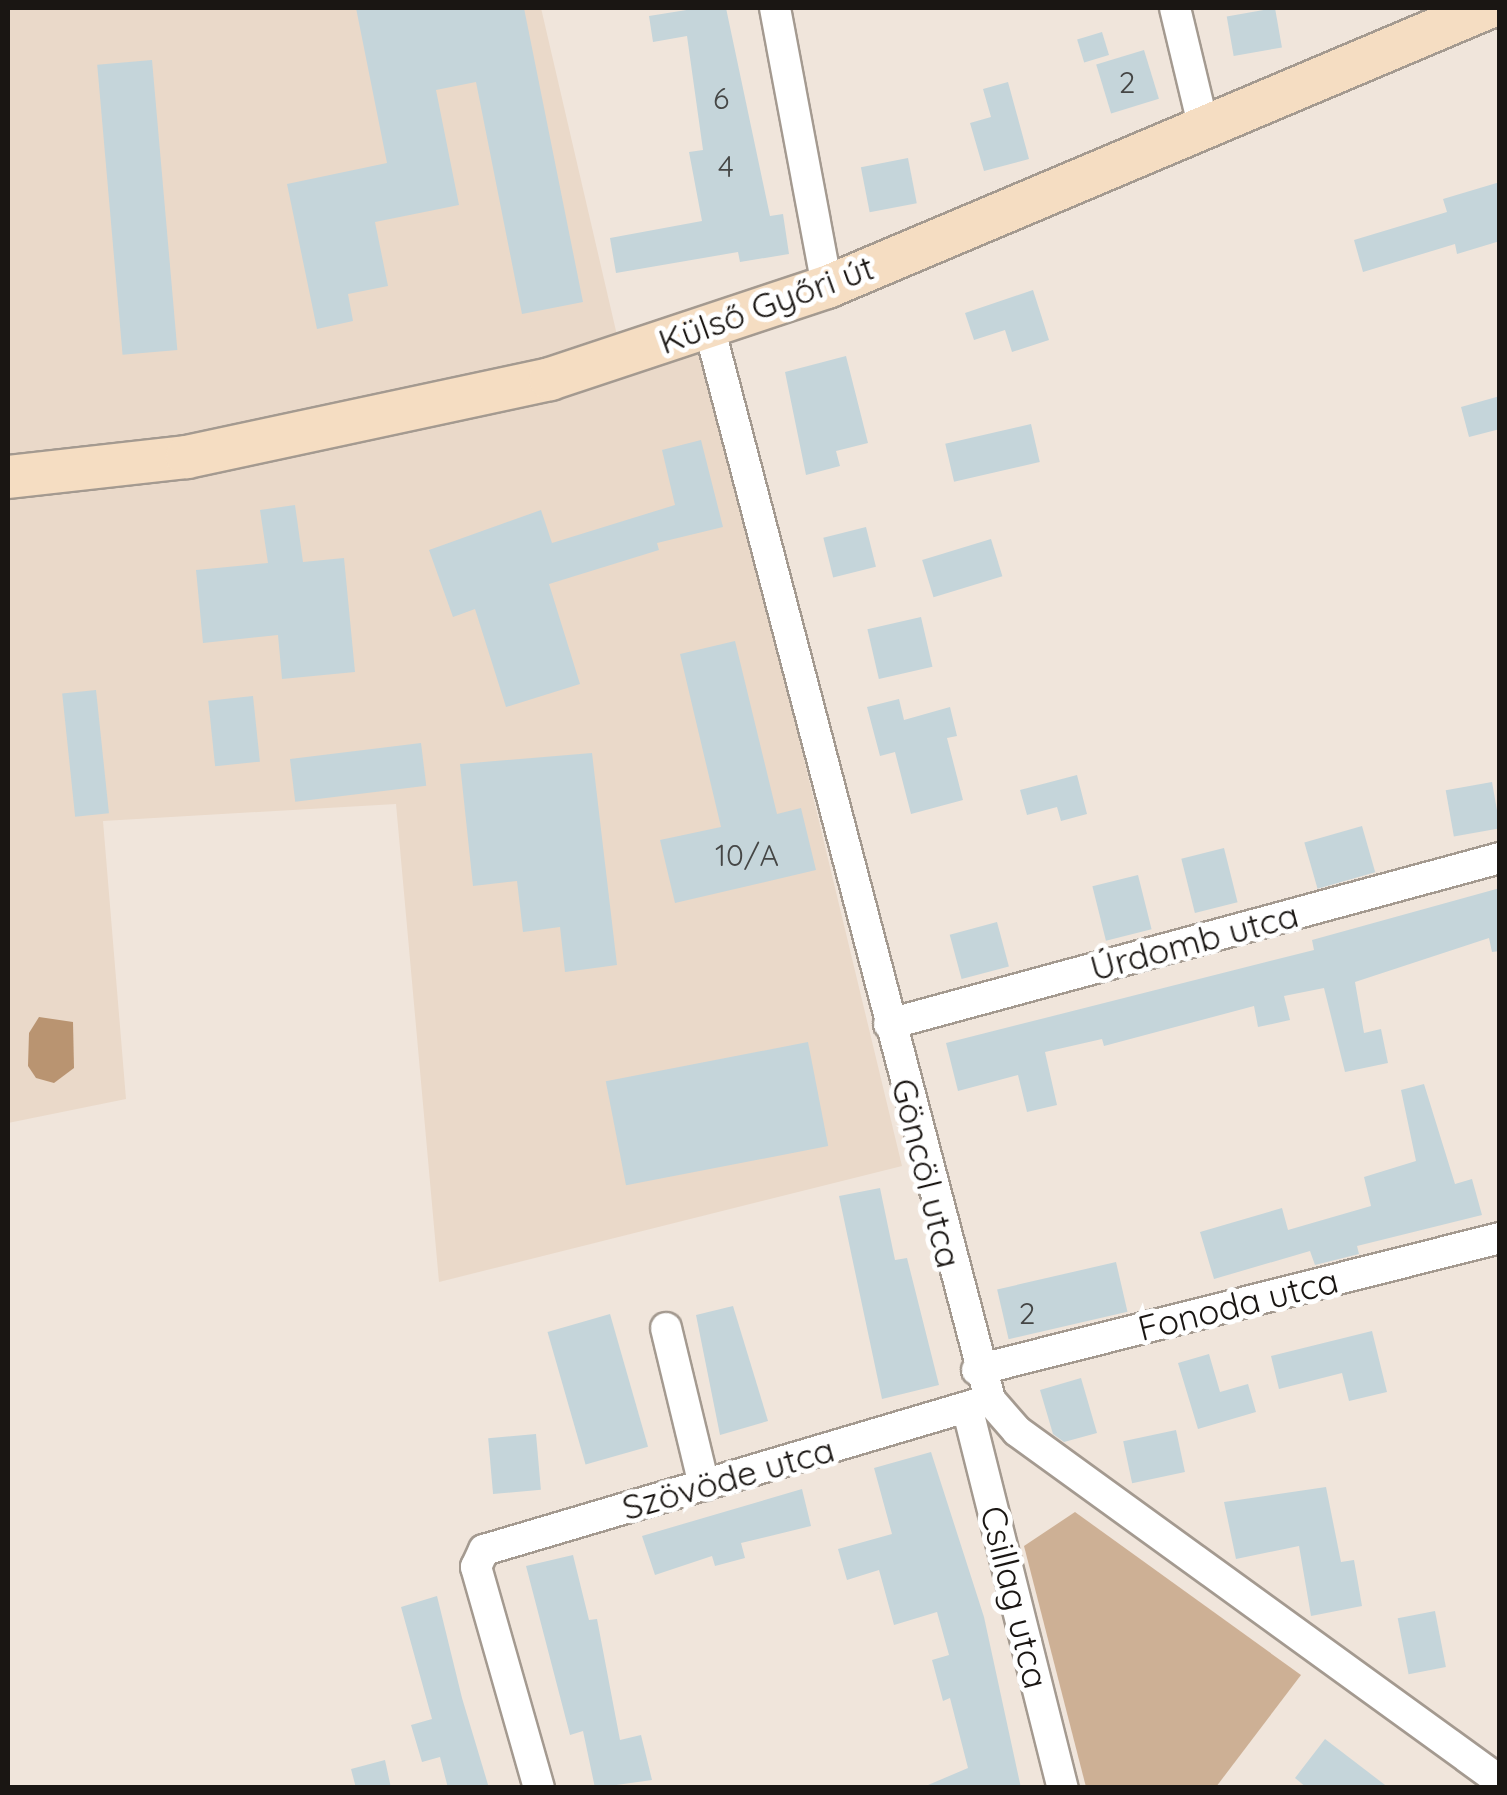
<!DOCTYPE html>
<html>
<head>
<meta charset="utf-8">
<style>
	body { margin:0 }
	#map { position:relative; width:1507px; height:1795px; overflow:hidden; background:#f0e5db; font-family:Quicksand,sans-serif }
	div>[style] { position:absolute }
	.built>* { inset:0; background:#ead9c9 }
	.green>* { inset:0; background:#cdb095 }
	.water>* { inset:0; background:#b99471 }
	.building>* { inset:0; background:#c5d5da; transform-origin:0 0 }
	.roads { filter:drop-shadow(2px 0 #a49a90) drop-shadow(-2px 0 #a49a90) drop-shadow(0 2px #a49a90) drop-shadow(0 -2px #a49a90) }
	.street>* { height:30px; margin:-15px; padding:0 15px; transform-origin:15px; border-radius:15px; background:#fff }
	.secondary>* { height:42px; margin:-21px; padding:0 21px; transform-origin:21px; border-radius:21px; background:#f5ddc2 }
	span { translate:-50% -50%; white-space:nowrap; text-align:center; line-height:1.15; -webkit-text-stroke:10px #fff; paint-order:stroke }
	.number-label { font-size:30px; color:#454645 }
	.number-label span { -webkit-text-stroke-width:0 }
	.street-label { font-size:35px; color:#1a1613 }
	.frame { position:absolute; inset:0; border:10px solid #1a1613; pointer-events:none }
</style>
</head>
<body>
<div id="map">
	<div class="built">
		<i style="clip-path:polygon(8px 8px,541px 8px,626px 374px,706px 352px,902px 1166px,439px 1282px,396px 804px,103px 821px,126px 1099px,8px 1123px)"></i>
	</div>
	<div class="green">
		<i style="clip-path:polygon(1075px 1512px,1301px 1675px,1216px 1787px,1086px 1787px,1024px 1546px)"></i>
	</div>
	<div class="water">
		<i style="clip-path:polygon(39px 1017px,73px 1022px,74px 1068px,54px 1083px,36px 1078px,28px 1066px,29px 1033px)"></i>
	</div>
	<div class="building">
		<i style="clip-path:polygon(356px 8px,524px 8px,583px 302px,522px 314px,476px 82px,436px 90px,459px 205px,375px 222px,388px 286px,348px 294px,353px 321px,317px 329px,287px 184px,387px 163px)"></i>
		<i style="clip-path:polygon(699px 8px,726px 8px,770px 216px,783px 214px,789px 254px,740px 262px,738px 252px,616px 273px,610px 238px,702px 221px,689px 152px,703px 150px,687px 36px,653px 42px,649px 16px)"></i>
		<i style="left:1275px;top:8px;width:40px;height:49px;rotate:80deg"></i>
		<i style="left:1102px;top:32px;width:24px;height:26px;rotate:73deg"></i>
		<i style="left:1144px;top:50px;width:51px;height:50px;rotate:73deg"></i>
		<i style="left:152px;top:60px;width:291px;height:55px;rotate:85deg"></i>
		<i style="clip-path:polygon(1008px 82px,1029px 159px,984px 171px,970px 123px,991px 117px,983px 89px)"></i>
		<i style="left:908px;top:158px;width:46px;height:48px;rotate:79deg"></i>
		<i style="clip-path:polygon(1500px 182px,1500px 241px,1457px 254px,1455px 244px,1363px 272px,1354px 240px,1447px 212px,1443px 199px)"></i>
		<i style="clip-path:polygon(1033px 290px,1049px 340px,1012px 352px,1005px 330px,974px 340px,965px 313px)"></i>
		<i style="clip-path:polygon(846px 356px,868px 443px,836px 451px,840px 466px,806px 475px,785px 372px)"></i>
		<i style="clip-path:polygon(1500px 396px,1500px 429px,1469px 437px,1461px 407px)"></i>
		<i style="left:1031px;top:424px;width:39px;height:88px;rotate:77deg"></i>
		<i style="clip-path:polygon(701px 440px,723px 527px,657px 543px,659px 550px,549px 584px,580px 684px,506px 707px,475px 609px,453px 617px,429px 550px,541px 510px,552px 543px,675px 505px,662px 450px)"></i>
		<i style="clip-path:polygon(295px 505px,303px 562px,344px 558px,355px 672px,282px 679px,278px 635px,203px 643px,196px 570px,268px 563px,260px 510px)"></i>
		<i style="left:866px;top:527px;width:41px;height:44px;rotate:76deg"></i>
		<i style="left:991px;top:539px;width:39px;height:72px;rotate:73deg"></i>
		<i style="left:921px;top:617px;width:51px;height:55px;rotate:77deg"></i>
		<i style="clip-path:polygon(735px 641px,777px 814px,801px 808px,816px 870px,675px 903px,660px 840px,721px 827px,680px 654px)"></i>
		<i style="left:96px;top:690px;width:124px;height:34px;rotate:84deg"></i>
		<i style="left:253px;top:696px;width:66px;height:45px;rotate:84deg"></i>
		<i style="clip-path:polygon(899px 699px,904px 720px,950px 707px,957px 736px,947px 738px,963px 800px,911px 814px,895px 752px,880px 756px,867px 707px)"></i>
		<i style="left:421px;top:743px;width:43px;height:132px;rotate:83deg"></i>
		<i style="clip-path:polygon(592px 753px,617px 965px,565px 972px,560px 927px,523px 932px,517px 881px,473px 886px,460px 764px)"></i>
		<i style="clip-path:polygon(1077px 775px,1087px 814px,1061px 821px,1057px 807px,1027px 815px,1020px 790px)"></i>
		<i style="left:1492px;top:782px;width:47px;height:47px;rotate:80deg"></i>
		<i style="left:1362px;top:826px;width:48px;height:60px;rotate:74deg"></i>
		<i style="left:1224px;top:848px;width:56px;height:44px;rotate:76deg"></i>
		<i style="left:1138px;top:875px;width:56px;height:47px;rotate:76deg"></i>
		<i style="clip-path:polygon(1500px 888px,1500px 951px,1492px 952px,1489px 938px,1355px 982px,1364px 1033px,1381px 1029px,1388px 1063px,1345px 1072px,1324px 988px,1284px 996px,1290px 1020px,1258px 1027px,1254px 1006px,1104px 1046px,1102px 1039px,1045px 1052px,1057px 1105px,1027px 1112px,1018px 1075px,958px 1091px,946px 1043px,1314px 950px,1312px 940px)"></i>
		<i style="left:997px;top:922px;width:46px;height:49px;rotate:75deg"></i>
		<i style="left:808px;top:1042px;width:106px;height:206px;rotate:79deg"></i>
		<i style="clip-path:polygon(1424px 1084px,1455px 1184px,1472px 1179px,1482px 1215px,1357px 1246px,1359px 1254px,1315px 1265px,1310px 1251px,1214px 1279px,1200px 1232px,1282px 1208px,1288px 1230px,1371px 1206px,1364px 1177px,1416px 1161px,1401px 1090px)"></i>
		<i style="clip-path:polygon(880px 1188px,895px 1260px,907px 1258px,939px 1385px,882px 1399px,839px 1196px)"></i>
		<i style="left:1116px;top:1262px;width:51px;height:122px;rotate:77deg"></i>
		<i style="clip-path:polygon(733px 1306px,768px 1421px,720px 1435px,696px 1315px)"></i>
		<i style="left:610px;top:1314px;width:138px;height:65px;rotate:74deg"></i>
		<i style="clip-path:polygon(1372px 1331px,1387px 1392px,1349px 1401px,1342px 1373px,1279px 1389px,1271px 1356px)"></i>
		<i style="clip-path:polygon(1209px 1354px,1220px 1392px,1248px 1384px,1256px 1412px,1198px 1429px,1178px 1363px)"></i>
		<i style="clip-path:polygon(1081px 1378px,1097px 1433px,1064px 1442px,1053px 1434px,1040px 1390px)"></i>
		<i style="left:1176px;top:1430px;width:43px;height:54px;rotate:78deg"></i>
		<i style="left:536px;top:1434px;width:56px;height:48px;rotate:85deg"></i>
		<i style="clip-path:polygon(931px 1452px,984px 1617px,1021px 1788px,921px 1788px,968px 1768px,950px 1698px,943px 1701px,932px 1660px,949px 1655px,937px 1612px,894px 1625px,879px 1570px,847px 1580px,838px 1549px,892px 1534px,874px 1468px)"></i>
		<i style="clip-path:polygon(1326px 1487px,1341px 1562px,1354px 1560px,1362px 1606px,1311px 1616px,1299px 1546px,1236px 1559px,1224px 1502px)"></i>
		<i style="clip-path:polygon(802px 1489px,811px 1526px,741px 1543px,745px 1558px,715px 1566px,712px 1556px,655px 1575px,642px 1536px)"></i>
		<i style="clip-path:polygon(573px 1555px,589px 1620px,597px 1619px,620px 1740px,641px 1735px,652px 1780px,595px 1788px,583px 1731px,570px 1735px,526px 1566px)"></i>
		<i style="clip-path:polygon(437px 1596px,462px 1698px,489px 1788px,448px 1788px,440px 1757px,422px 1762px,411px 1725px,432px 1719px,401px 1607px)"></i>
		<i style="left:1435px;top:1611px;width:57px;height:38px;rotate:79deg"></i>
		<i style="clip-path:polygon(1325px 1739px,1389px 1788px,1307px 1788px,1295px 1778px)"></i>
		<i style="clip-path:polygon(385px 1760px,391px 1788px,356px 1788px,351px 1769px)"></i>
	</div>
	<div class="roads">
		<div class="street">
			<i style="left:775px;top:8px;width:284px;rotate:79.4deg"></i>
			<i style="left:1175px;top:8px;width:120px;rotate:76.5deg"></i>
			<i style="left:709px;top:327px;width:1109px;rotate:75.32deg"></i>
			<i style="left:990px;top:1400px;width:41px;rotate:48.9deg"></i>
			<i style="left:1017px;top:1431px;width:596px;rotate:35.93deg"></i>
			<i style="left:889px;top:1024px;width:633px;rotate:-15.2deg"></i>
			<i style="left:666px;top:1328px;width:162px;rotate:76.4deg"></i>
			<i style="left:977px;top:1370px;width:539px;rotate:-14.17deg"></i>
			<i style="left:967px;top:1407px;width:393px;rotate:75.9deg"></i>
			<i style="left:539px;top:1788px;width:230px;rotate:-105.9deg"></i>
			<i style="left:476px;top:1567px;width:19px;rotate:-65deg"></i>
			<i style="left:484px;top:1550px;width:528px;rotate:-16.51deg"></i>
		</div>
		<div class="secondary">
			<i style="left:8px;top:477px;width:180px;rotate:-6.4deg"></i>
			<i style="left:187px;top:457px;width:371px;rotate:-12.1deg"></i>
			<i style="left:550px;top:379px;width:292px;rotate:-18.4deg"></i>
			<i style="left:827px;top:287px;width:717px;rotate:-22.92deg"></i>
		</div>
	</div>
	<div class="number-label">
		<span style="left:1127px;top:82px">2</span>
		<span style="left:721px;top:98px">6</span>
		<span style="left:726px;top:166px">4</span>
		<span style="left:747px;top:855px">10/A</span>
		<span style="left:1027px;top:1313px">2</span>
	</div>
	<div class="street-label">
		<span style="left:766px;top:304px;rotate:-20deg">Külső Győri út</span>
		<span style="left:1194px;top:941px;rotate:-15deg">Úrdomb utca</span>
		<span style="left:927px;top:1173px;rotate:76deg">Göncöl utca</span>
		<span style="left:1238px;top:1304px;rotate:-14deg">Fonoda utca</span>
		<span style="left:728px;top:1478px;rotate:-16deg">Szövöde utca</span>
		<span style="left:1015px;top:1597px;rotate:76deg">Csillag utca</span>
	</div>
	<div class="frame"></div>
</div>
</body>
</html>
